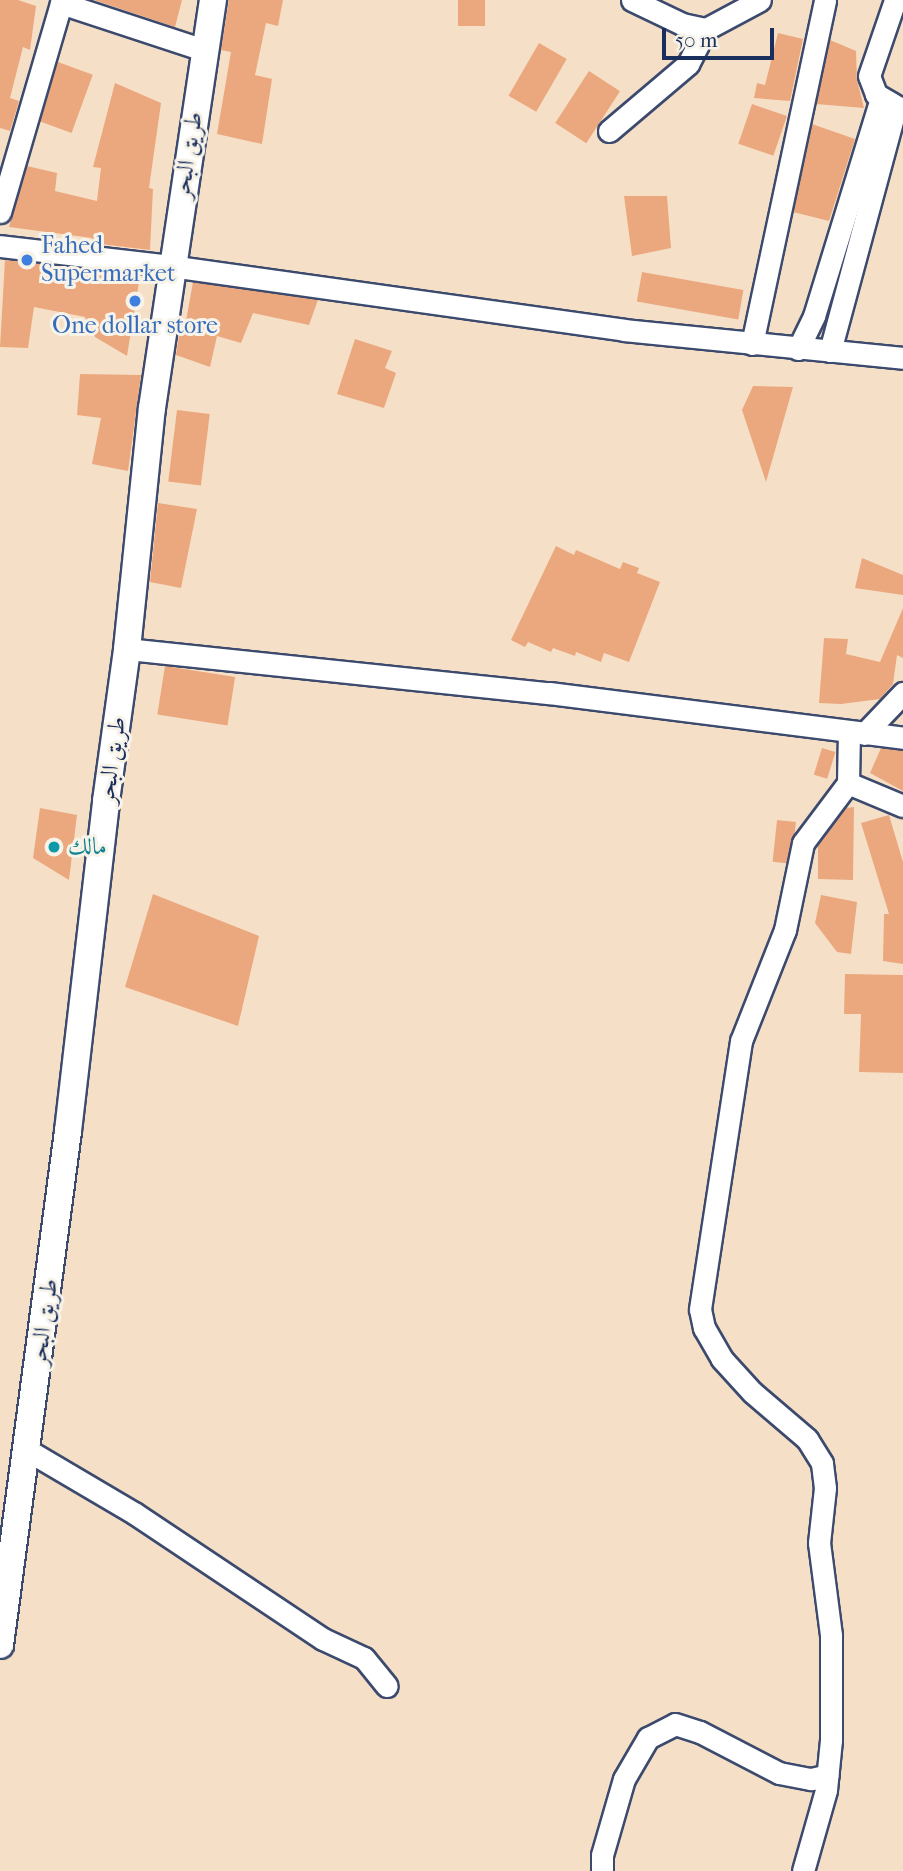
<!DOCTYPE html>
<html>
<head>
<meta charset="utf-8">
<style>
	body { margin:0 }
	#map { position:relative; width:903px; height:1871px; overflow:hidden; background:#f5e0c7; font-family:"IM FELL French Canon",Amiri,serif }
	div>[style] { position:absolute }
	.building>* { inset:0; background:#eba87e; transform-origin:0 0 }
	.roads { filter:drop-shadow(2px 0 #3c4a6e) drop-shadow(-2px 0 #3c4a6e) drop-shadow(0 2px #3c4a6e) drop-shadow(0 -2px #3c4a6e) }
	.minor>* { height:21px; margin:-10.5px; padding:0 10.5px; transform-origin:10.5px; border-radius:10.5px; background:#fff }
	.major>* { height:26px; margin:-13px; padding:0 13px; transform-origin:13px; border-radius:13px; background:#fff }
	.dots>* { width:19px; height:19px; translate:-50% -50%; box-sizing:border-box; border:4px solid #f7f3e8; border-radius:50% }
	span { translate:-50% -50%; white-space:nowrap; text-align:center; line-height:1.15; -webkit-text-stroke:6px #f7f3e8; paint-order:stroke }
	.street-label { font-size:24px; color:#1b2f5e }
	.shop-label { font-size:24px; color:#366cbe }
	.left { translate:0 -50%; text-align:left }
	.culture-label { font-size:24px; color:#0d838f }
	.scale { position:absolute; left:662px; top:28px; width:112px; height:32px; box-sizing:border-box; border:4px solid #1b2f5e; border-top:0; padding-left:9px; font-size:21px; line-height:24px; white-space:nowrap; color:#1b2f5e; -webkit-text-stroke:5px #f7f3e8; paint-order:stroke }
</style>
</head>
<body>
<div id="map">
	<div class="building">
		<i style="clip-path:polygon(0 0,18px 0,36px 6px,30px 50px,23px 47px,10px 98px,19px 101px,10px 131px,0 128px)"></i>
		<i style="clip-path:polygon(94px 0,182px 0,175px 27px)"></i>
		<i style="clip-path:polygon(229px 0,283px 0,278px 26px,266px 23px,255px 75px,272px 79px,262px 144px,217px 134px,231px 52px,221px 50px)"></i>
		<i style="left:458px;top:0;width:27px;height:26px"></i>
		<i style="clip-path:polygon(778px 33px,803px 39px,790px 101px,754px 98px,757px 83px,765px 85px)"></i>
		<i style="clip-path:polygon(830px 40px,856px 51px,857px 80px,864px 108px,816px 104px)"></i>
		<i style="left:539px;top:43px;width:32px;height:61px;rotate:30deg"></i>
		<i style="left:58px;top:62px;width:37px;height:62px;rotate:20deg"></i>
		<i style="left:589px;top:71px;width:37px;height:62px;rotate:33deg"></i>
		<i style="clip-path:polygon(115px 83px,161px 103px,149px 188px,153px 189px,150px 250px,92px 243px,92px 238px,9px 227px,27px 166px,57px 173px,55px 191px,97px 201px,101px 168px,93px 167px)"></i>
		<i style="left:752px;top:104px;width:37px;height:42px;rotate:19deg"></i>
		<i style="clip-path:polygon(812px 124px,855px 139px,829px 221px,793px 212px)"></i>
		<i style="clip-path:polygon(624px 196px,667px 196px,671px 248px,632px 256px)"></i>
		<i style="clip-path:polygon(5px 260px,140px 276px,127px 356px,95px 337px,85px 317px,34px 307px,28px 348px,0 347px)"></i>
		<i style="left:642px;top:272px;width:103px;height:30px;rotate:10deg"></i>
		<i style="clip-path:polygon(193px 282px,318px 300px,309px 325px,253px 313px,241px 343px,217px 336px,210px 367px,176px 355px,180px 330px,184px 332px)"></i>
		<i style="clip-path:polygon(355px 339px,392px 351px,385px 368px,396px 373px,384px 408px,337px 394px)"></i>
		<i style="clip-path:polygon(80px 374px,141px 375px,128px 471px,92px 464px,101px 418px,77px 415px)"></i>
		<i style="clip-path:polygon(753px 386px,793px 387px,766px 482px,742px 410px)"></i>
		<i style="left:177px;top:410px;width:33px;height:72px;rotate:7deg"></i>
		<i style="clip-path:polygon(158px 503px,197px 509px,181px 588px,150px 582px)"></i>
		<i style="clip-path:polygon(556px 546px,574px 555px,576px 550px,620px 569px,623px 562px,639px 568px,637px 573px,660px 582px,629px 662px,604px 653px,601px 662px,576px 652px,575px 656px,553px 648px,551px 652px,528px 642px,525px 647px,511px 640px)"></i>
		<i style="clip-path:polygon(862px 558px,903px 575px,903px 595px,855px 588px)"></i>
		<i style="clip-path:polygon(903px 608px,903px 658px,897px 655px,893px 684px,880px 699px,841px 704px,819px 703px,824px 638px,848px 639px,846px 654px,880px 662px)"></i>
		<i style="left:165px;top:666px;width:71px;height:49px;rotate:9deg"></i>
		<i style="left:822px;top:748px;width:14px;height:28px;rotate:17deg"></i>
		<i style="clip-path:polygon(881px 748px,903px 751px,903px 791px,870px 773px)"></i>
		<i style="clip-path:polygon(854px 807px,853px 880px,818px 879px,818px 844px,846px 808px)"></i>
		<i style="clip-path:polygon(40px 808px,77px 815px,69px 880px,33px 858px)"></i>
		<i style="clip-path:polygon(889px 815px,903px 862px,903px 964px,883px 961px,884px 914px,889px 914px,861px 823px)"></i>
		<i style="left:777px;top:820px;width:19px;height:42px;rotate:6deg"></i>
		<i style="clip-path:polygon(153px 894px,259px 936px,238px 1026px,125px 987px)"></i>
		<i style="clip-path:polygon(821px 895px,857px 902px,851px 954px,837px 952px,815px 923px)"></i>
		<i style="clip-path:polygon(845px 974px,903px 975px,903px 1073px,859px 1072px,861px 1014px,844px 1014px)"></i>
	</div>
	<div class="roads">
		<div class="minor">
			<i style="left:632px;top:0;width:55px;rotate:25.6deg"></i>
			<i style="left:682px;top:24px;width:25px;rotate:12deg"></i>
			<i style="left:706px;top:29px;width:61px;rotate:-28.2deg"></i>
			<i style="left:61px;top:3px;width:151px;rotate:18.2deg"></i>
			<i style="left:893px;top:104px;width:20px;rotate:-150deg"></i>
			<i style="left:876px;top:94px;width:19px;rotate:-111deg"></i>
			<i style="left:869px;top:76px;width:80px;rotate:-71.1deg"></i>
			<i style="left:609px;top:131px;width:104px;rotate:-40.3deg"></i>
			<i style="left:688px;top:64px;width:22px;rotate:-63deg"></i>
			<i style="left:698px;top:44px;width:15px;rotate:-82deg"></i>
			<i style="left:0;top:212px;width:221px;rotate:-73.7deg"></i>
			<i style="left:0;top:246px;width:172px;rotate:6.7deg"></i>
			<i style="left:171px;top:266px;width:457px;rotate:8deg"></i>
			<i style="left:624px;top:330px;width:280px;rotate:5.7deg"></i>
			<i style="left:752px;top:344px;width:352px;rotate:-78deg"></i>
			<i style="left:798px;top:349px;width:37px;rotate:-64deg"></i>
			<i style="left:814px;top:316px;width:228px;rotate:-72.9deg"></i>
			<i style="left:830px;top:351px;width:254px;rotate:-74.9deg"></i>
			<i style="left:127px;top:649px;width:424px;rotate:6deg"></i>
			<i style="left:549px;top:693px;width:357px;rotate:7.2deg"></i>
			<i style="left:864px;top:734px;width:57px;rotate:-46.4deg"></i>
			<i style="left:848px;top:783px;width:60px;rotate:22.7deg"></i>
			<i style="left:27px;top:1450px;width:124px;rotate:30.5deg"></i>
			<i style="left:134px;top:1513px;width:227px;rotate:33.7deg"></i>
			<i style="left:323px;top:1639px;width:45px;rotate:24.9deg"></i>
			<i style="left:364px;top:1658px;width:36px;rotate:51deg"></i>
			<i style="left:602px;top:1871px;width:16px;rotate:-90deg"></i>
			<i style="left:602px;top:1855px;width:79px;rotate:-73.9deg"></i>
			<i style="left:624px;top:1779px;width:48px;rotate:-59.7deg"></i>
			<i style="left:648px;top:1738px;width:30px;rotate:-27deg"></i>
			<i style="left:675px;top:1724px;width:26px;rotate:18deg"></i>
			<i style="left:700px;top:1732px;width:89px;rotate:27.4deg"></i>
			<i style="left:779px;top:1773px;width:33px;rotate:11deg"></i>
			<i style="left:811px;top:1779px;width:17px;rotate:-13deg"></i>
			<i style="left:803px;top:1871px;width:84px;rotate:-74.1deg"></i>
			<i style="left:826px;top:1790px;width:50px;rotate:-84.3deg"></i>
			<i style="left:831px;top:1740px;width:105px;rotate:-90deg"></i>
			<i style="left:831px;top:1635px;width:93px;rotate:-97.4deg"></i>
			<i style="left:819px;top:1543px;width:55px;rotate:-83.8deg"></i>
			<i style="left:825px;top:1488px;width:25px;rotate:-97deg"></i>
			<i style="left:822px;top:1463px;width:28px;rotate:-122deg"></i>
			<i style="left:807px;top:1439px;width:72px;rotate:-139.5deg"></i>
			<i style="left:752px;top:1392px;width:45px;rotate:-132.3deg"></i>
			<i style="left:722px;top:1359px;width:36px;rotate:-120deg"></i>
			<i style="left:704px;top:1328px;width:19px;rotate:-102deg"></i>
			<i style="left:700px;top:1309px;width:271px;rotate:-81.3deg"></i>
			<i style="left:741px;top:1041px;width:119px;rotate:-68.4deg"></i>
			<i style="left:785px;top:930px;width:89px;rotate:-78.3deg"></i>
			<i style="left:803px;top:843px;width:75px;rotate:-53.1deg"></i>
			<i style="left:848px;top:783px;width:51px;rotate:-88.9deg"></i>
		</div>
		<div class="major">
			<i style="left:0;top:1645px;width:518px;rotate:-82.46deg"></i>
			<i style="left:68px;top:1131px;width:332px;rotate:-83.4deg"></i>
			<i style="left:106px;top:801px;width:153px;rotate:-82.1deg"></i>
			<i style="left:127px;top:649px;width:242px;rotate:-84.1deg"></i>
			<i style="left:152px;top:408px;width:413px;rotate:-81.5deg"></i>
		</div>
	</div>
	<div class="dots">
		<i style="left:27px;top:260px;background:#3f7fe0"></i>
		<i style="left:135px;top:301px;background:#3f7fe0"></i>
		<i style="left:54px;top:847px;background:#0f9aa8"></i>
	</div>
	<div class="street-label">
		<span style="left:188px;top:155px;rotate:-81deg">طريق البحر</span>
		<span style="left:112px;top:760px;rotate:-82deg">طريق البحر</span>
		<span style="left:44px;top:1322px;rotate:-82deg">طريق البحر</span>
	</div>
	<div class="shop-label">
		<span class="left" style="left:41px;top:260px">Fahed<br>Supermarket</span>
		<span style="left:135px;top:326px">One dollar store</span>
	</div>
	<div class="culture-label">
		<span class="left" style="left:68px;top:847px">مالك</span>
	</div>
	<div class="scale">50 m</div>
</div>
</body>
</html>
